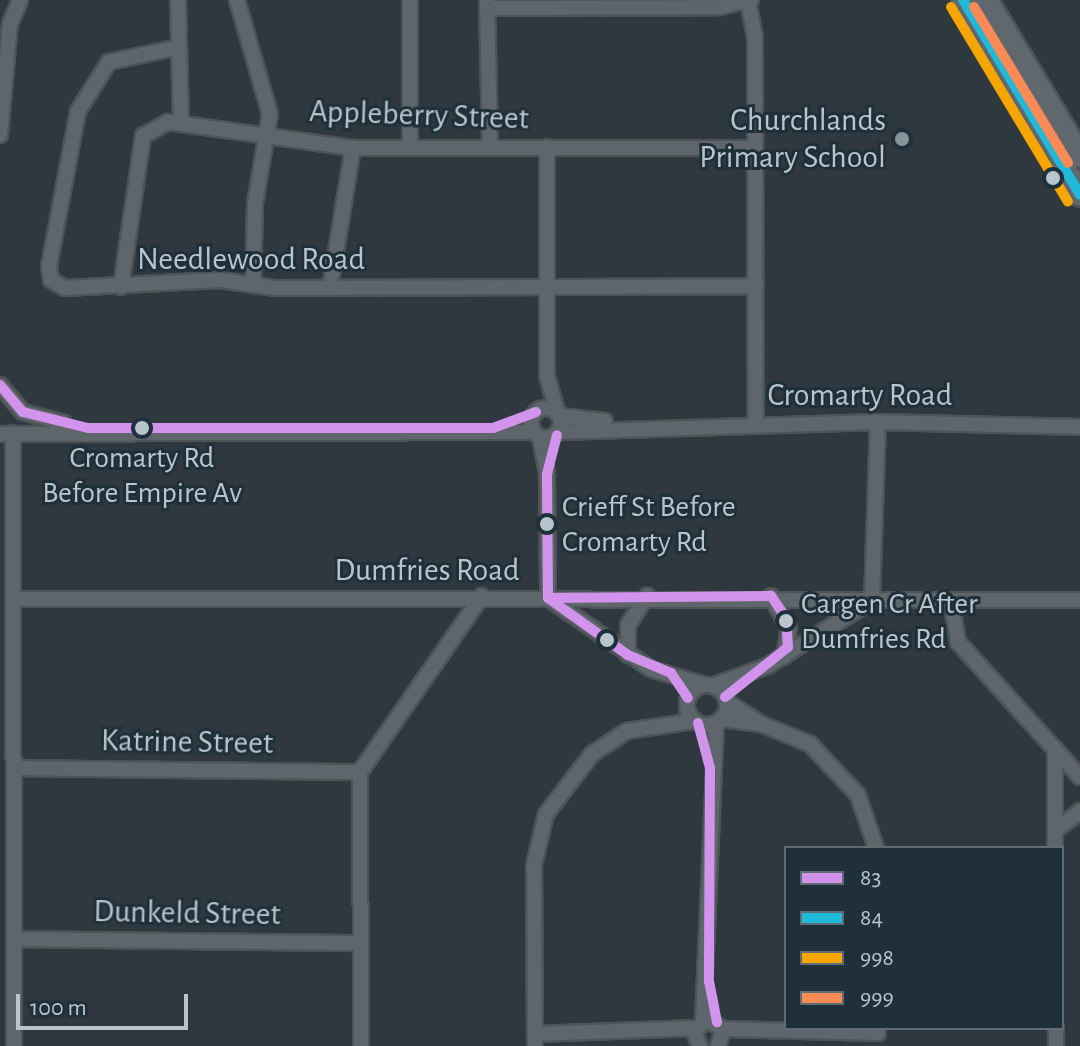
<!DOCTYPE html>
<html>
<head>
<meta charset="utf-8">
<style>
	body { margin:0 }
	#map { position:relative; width:1080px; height:1046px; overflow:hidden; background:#2e383e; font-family:"Alegreya Sans",sans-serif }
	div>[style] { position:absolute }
	.roads { filter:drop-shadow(2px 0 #4d5458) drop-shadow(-2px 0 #4d5458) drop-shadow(0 2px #4d5458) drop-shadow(0 -2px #4d5458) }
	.street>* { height:14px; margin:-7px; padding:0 7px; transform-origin:7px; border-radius:7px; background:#5f666b }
	.street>.ring { margin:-7px; padding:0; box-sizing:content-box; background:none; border:14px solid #5f666b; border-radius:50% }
	.primary>* { height:22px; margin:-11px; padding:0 11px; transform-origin:11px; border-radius:11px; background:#61686d }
	.bus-1>* { height:10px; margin:-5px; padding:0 5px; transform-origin:5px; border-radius:5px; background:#d193ec }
	.bus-2>* { height:10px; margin:-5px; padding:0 5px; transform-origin:5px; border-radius:5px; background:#20b9da }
	.bus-3>* { height:10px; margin:-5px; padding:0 5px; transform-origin:5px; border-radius:5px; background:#f7a600 }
	.bus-4>* { height:10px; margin:-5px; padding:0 5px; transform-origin:5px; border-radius:5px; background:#f98a56 }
	.dots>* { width:22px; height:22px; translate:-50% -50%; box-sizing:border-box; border:4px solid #20303a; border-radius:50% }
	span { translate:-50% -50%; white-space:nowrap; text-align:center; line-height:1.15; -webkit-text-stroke:6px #20303a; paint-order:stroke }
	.bus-label { font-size:30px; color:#b9c5ce }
	.left { translate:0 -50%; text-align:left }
	.street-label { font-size:32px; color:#b9c5ce }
	.poi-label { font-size:32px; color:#b9c5ce }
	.right { translate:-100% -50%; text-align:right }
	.legend { position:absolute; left:784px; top:846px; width:280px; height:184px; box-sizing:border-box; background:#20303a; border:2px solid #5d6c75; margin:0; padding:10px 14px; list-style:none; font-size:24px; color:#b9c5ce }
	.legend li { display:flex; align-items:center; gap:16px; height:40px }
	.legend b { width:40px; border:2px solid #5d6c75 }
	.scale { position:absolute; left:16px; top:994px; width:172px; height:36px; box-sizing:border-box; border:4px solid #b9c5ce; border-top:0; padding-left:10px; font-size:24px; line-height:28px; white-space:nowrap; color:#b9c5ce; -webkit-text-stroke:6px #20303a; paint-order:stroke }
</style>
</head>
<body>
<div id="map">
	<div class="roads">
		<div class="street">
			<i style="left:178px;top:0;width:123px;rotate:88.6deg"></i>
			<i style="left:237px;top:0;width:119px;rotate:73.9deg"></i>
			<i style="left:270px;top:114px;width:91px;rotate:99.5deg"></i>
			<i style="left:255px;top:204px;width:81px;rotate:91.4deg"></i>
			<i style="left:410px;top:0;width:148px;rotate:90deg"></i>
			<i style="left:487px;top:0;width:148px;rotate:88.8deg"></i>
			<i style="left:748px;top:1px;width:36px;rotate:79deg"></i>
			<i style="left:755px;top:36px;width:387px;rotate:89.9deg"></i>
			<i style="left:487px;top:8px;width:233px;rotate:-0.2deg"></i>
			<i style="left:720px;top:7px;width:32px;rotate:-13deg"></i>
			<i style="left:179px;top:47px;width:72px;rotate:167.9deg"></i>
			<i style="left:109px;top:62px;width:58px;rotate:122.3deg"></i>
			<i style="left:78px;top:111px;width:158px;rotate:100.6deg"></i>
			<i style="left:49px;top:266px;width:14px;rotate:82deg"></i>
			<i style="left:51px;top:280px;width:16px;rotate:30deg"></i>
			<i style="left:65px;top:288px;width:155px;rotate:-3deg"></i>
			<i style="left:220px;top:280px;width:56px;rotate:8.3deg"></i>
			<i style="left:275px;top:288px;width:481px;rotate:-0.2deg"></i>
			<i style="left:0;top:135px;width:111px;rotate:-84.9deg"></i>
			<i style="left:10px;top:24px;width:26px;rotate:-67deg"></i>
			<i style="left:547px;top:147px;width:229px;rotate:90deg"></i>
			<i style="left:547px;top:376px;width:37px;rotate:74deg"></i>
			<i style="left:121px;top:287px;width:153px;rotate:-81.7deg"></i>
			<i style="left:143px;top:136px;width:29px;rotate:-29deg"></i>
			<i style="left:168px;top:122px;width:187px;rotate:8deg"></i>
			<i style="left:353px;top:148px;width:402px"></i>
			<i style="left:330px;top:288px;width:142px;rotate:-80.7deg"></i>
			<i style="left:0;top:385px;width:35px;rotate:50deg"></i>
			<i style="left:23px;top:412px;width:42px;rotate:15deg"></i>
			<i class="ring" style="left:531px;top:408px;width:16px;height:16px"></i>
			<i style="left:560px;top:416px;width:45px;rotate:6.3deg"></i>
			<i style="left:559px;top:432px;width:319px;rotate:-1.8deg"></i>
			<i style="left:878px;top:422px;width:202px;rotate:1.4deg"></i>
			<i style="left:13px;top:433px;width:613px;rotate:89.91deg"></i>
			<i style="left:0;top:434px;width:534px;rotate:-0.21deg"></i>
			<i style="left:540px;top:437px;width:38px;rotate:79deg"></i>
			<i style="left:547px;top:474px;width:124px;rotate:89.5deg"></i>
			<i style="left:771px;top:596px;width:37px;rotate:61deg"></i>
			<i style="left:789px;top:628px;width:29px;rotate:100deg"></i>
			<i style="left:548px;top:598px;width:125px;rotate:34.6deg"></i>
			<i style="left:651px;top:669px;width:56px;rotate:16.5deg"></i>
			<i style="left:14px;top:599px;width:1066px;rotate:0.05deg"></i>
			<i style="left:951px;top:600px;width:43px;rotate:80.5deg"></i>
			<i style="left:958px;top:642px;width:182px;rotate:47.9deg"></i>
			<i style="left:628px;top:655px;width:30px;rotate:-90deg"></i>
			<i style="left:628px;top:625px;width:35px;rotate:-57deg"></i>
			<i class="ring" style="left:687px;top:685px;width:26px;height:26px"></i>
			<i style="left:712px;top:686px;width:59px;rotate:-20deg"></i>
			<i style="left:767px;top:666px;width:123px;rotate:-31.8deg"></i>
			<i style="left:872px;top:601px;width:179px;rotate:-88.1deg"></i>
			<i style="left:727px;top:702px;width:40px;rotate:32.9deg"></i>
			<i style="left:721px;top:719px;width:40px;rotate:7.1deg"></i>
			<i style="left:761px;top:724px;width:53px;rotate:22.2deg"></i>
			<i style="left:810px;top:744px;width:70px;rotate:46.7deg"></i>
			<i style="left:858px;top:795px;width:56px;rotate:71.2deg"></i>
			<i style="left:1055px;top:749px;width:99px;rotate:90deg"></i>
			<i style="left:14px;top:768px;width:346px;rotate:0.7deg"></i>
			<i style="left:1056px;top:830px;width:31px;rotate:-38deg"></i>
			<i style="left:14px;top:939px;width:346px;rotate:0.7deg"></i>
			<i style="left:703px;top:1021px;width:298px;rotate:-87.5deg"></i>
			<i style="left:1056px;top:1028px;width:18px;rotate:90deg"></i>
			<i style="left:723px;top:1029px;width:155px;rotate:1.5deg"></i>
			<i style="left:535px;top:1034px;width:161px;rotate:-2.1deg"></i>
			<i style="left:361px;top:1046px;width:274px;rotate:-90.2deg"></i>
			<i style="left:360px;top:772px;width:214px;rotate:-55.3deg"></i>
			<i style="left:535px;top:1046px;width:181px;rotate:-90.3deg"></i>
			<i style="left:534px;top:865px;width:52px;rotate:-76.8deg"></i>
			<i style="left:546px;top:814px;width:76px;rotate:-52.5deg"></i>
			<i style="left:592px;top:754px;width:42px;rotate:-33.3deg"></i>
			<i style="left:627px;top:731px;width:69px;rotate:-8.4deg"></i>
			<i style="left:700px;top:1046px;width:15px;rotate:-113deg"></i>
			<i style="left:694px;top:1032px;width:18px;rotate:-43deg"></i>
			<i style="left:707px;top:1020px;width:18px;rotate:29deg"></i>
			<i style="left:723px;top:1029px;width:18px;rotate:106deg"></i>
		</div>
		<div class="primary">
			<i style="left:963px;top:0;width:227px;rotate:59deg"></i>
			<i style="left:986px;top:0;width:182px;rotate:58.9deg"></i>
		</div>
	</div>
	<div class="bus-1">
		<i style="left:0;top:385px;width:35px;rotate:50deg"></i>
		<i style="left:23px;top:412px;width:67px;rotate:13.8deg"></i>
		<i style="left:88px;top:428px;width:405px"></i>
		<i style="left:493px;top:428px;width:46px;rotate:-20.4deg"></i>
		<i style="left:548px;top:598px;width:223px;rotate:-0.5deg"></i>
		<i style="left:548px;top:598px;width:98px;rotate:35.5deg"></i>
		<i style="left:628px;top:655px;width:47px;rotate:22.7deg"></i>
		<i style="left:671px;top:673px;width:30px;rotate:56deg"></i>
		<i style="left:548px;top:598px;width:124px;rotate:-90.5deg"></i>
		<i style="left:547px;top:474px;width:40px;rotate:-75.6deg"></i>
		<i style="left:725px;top:697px;width:80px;rotate:-38.4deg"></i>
		<i style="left:788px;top:647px;width:29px;rotate:-94deg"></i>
		<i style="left:786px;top:618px;width:27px;rotate:-124deg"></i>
		<i style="left:698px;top:723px;width:47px;rotate:75.1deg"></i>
		<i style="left:710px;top:768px;width:213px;rotate:90.3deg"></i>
		<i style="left:709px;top:981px;width:42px;rotate:79deg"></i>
	</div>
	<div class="bus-2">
		<i style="left:963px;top:0;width:227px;rotate:59deg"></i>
	</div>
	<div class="bus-3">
		<i style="left:951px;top:7px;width:227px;rotate:59deg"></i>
	</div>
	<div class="bus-4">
		<i style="left:974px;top:7px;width:182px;rotate:58.9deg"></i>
	</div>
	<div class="dots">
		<i style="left:902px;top:139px;background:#88949c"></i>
		<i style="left:1053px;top:178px;background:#b9c5ce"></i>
		<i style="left:142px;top:428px;background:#b9c5ce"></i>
		<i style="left:547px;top:524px;background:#b9c5ce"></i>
		<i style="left:786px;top:621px;background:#b9c5ce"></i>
		<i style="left:607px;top:640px;background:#b9c5ce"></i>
	</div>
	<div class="bus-label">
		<span style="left:142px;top:475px">Cromarty Rd<br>Before Empire Av</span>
		<span class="left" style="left:562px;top:524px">Crieff St Before<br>Cromarty Rd</span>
		<span class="left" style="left:801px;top:621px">Cargen Cr After<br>Dumfries Rd</span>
	</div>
	<div class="street-label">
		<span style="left:419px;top:115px;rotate:2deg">Appleberry Street</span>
		<span style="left:251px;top:259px">Needlewood Road</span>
		<span style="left:860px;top:395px">Cromarty Road</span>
		<span style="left:427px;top:570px">Dumfries Road</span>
		<span style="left:187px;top:742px;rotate:1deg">Katrine Street</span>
		<span style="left:187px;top:913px;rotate:1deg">Dunkeld Street</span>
	</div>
	<div class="poi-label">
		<span class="right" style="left:886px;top:139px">Churchlands<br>Primary School</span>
	</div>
	<ul class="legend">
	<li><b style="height:10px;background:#d193ec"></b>83</li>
	<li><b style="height:10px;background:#20b9da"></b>84</li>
	<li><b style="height:10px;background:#f7a600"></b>998</li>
	<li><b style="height:10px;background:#f98a56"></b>999</li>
	</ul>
	<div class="scale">100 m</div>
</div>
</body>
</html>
